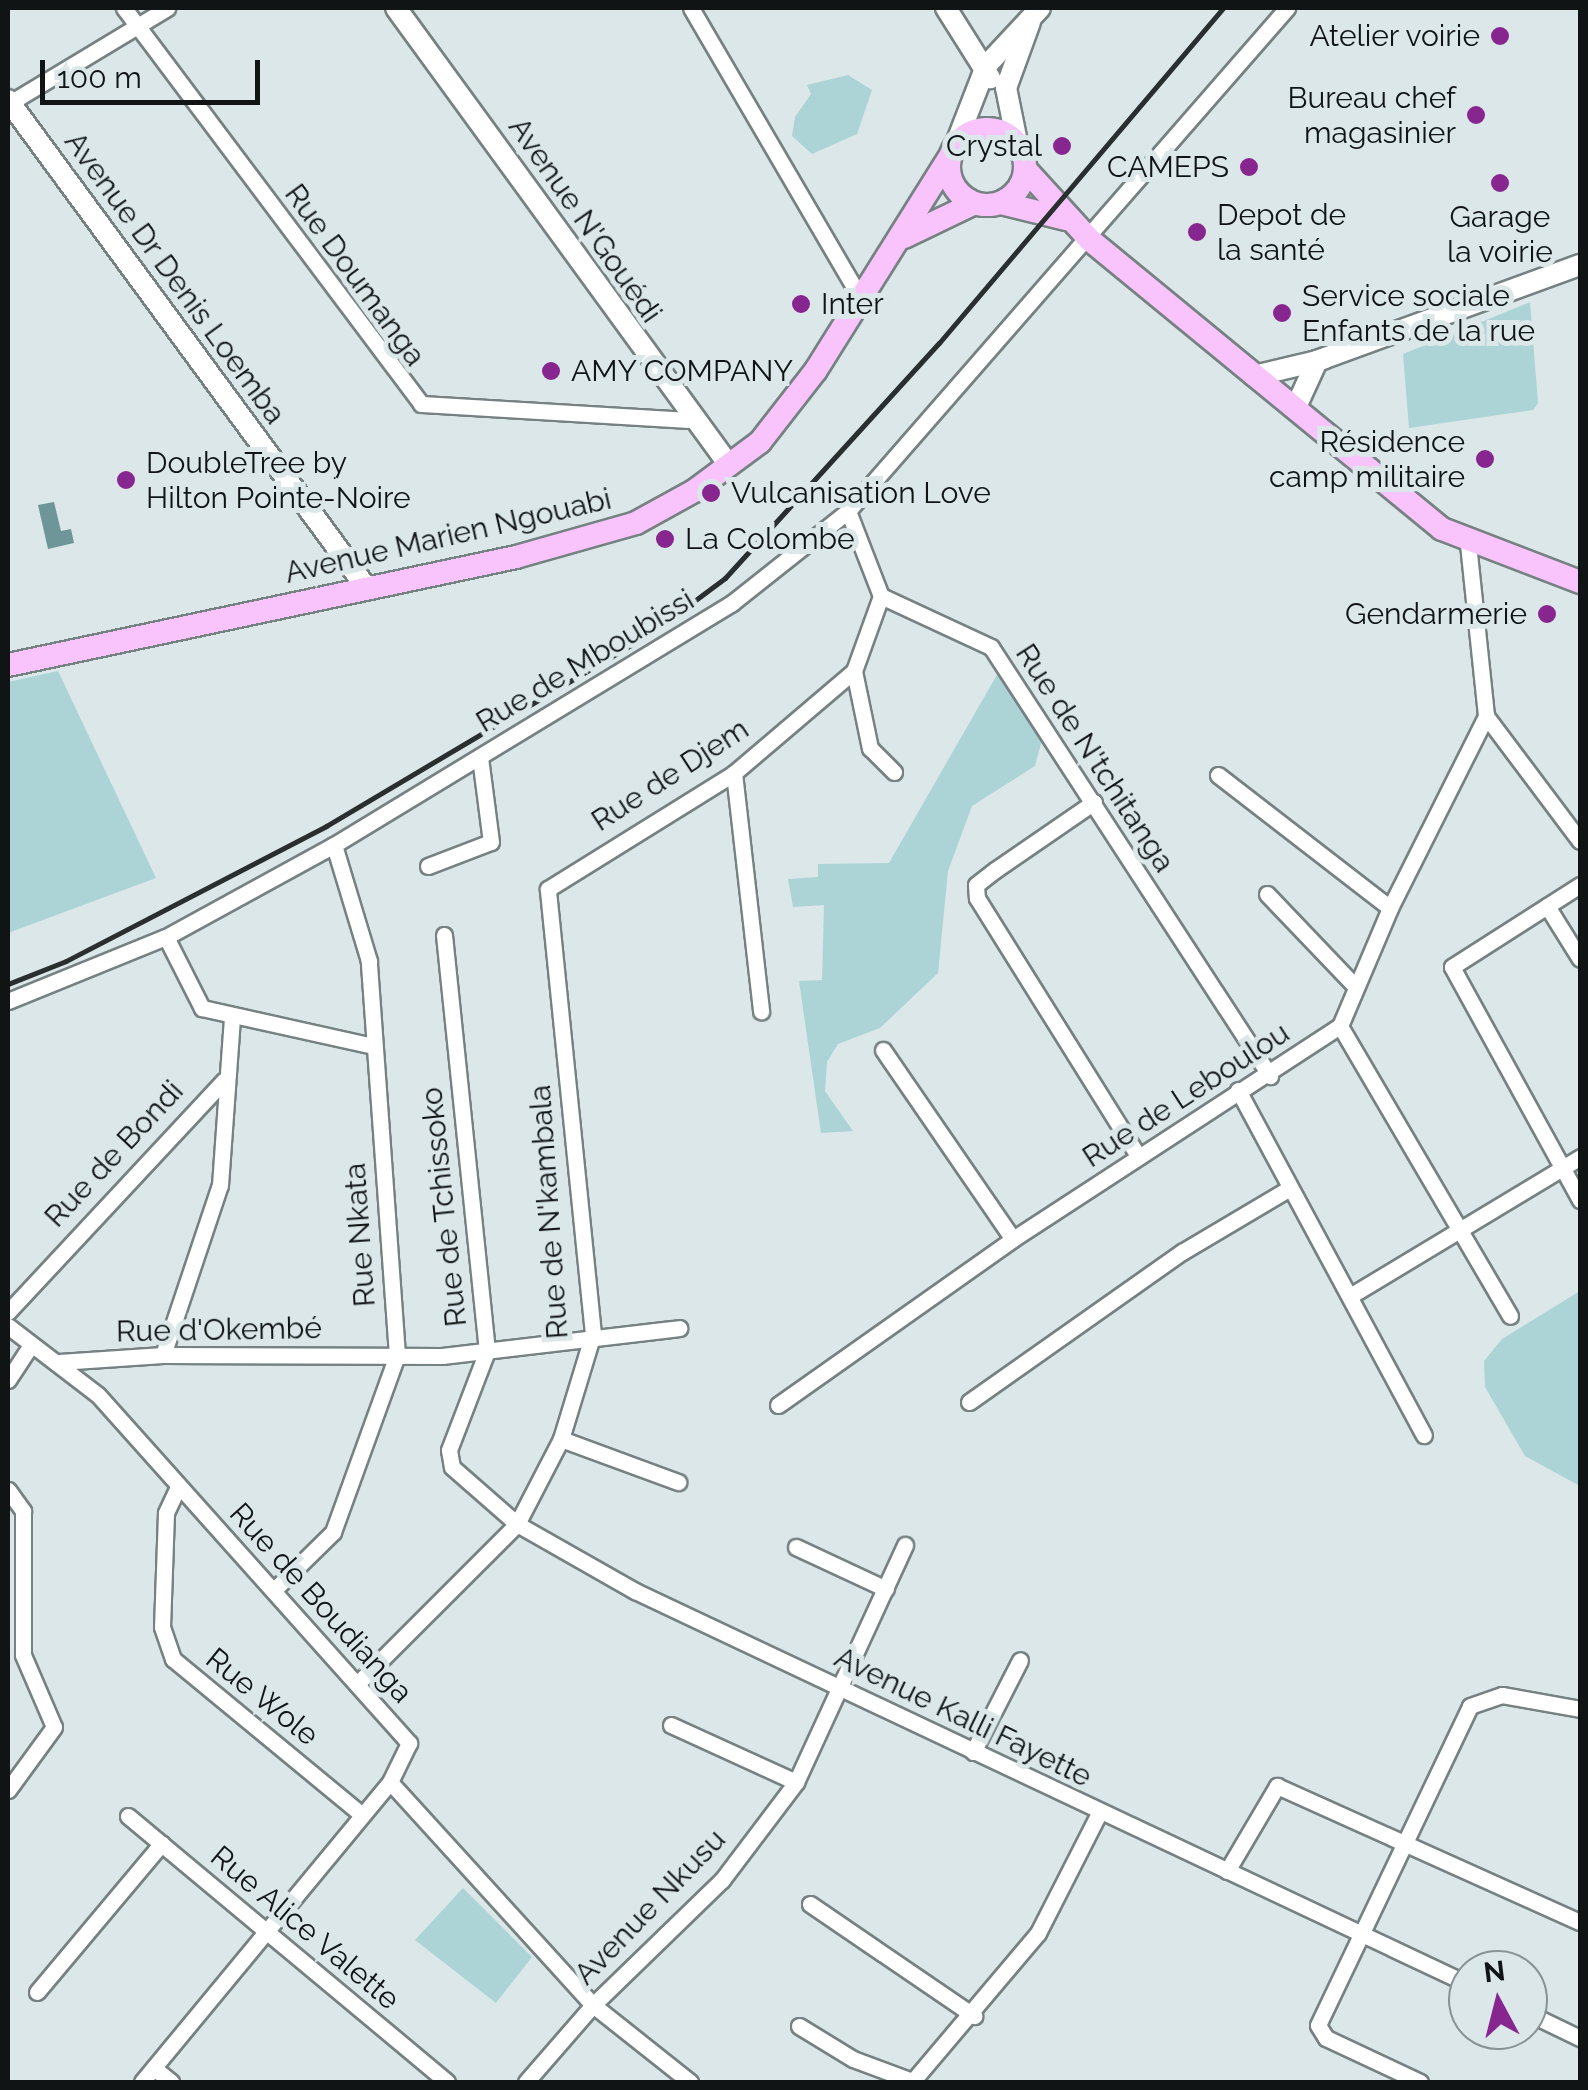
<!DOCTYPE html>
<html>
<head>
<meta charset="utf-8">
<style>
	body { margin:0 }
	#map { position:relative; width:1588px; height:2090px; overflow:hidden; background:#dbe7e8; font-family:Raleway,sans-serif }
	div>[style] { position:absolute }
	.green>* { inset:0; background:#acd4d6 }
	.water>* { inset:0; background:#6e9699 }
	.roads { filter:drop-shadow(2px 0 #768182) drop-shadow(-2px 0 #768182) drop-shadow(0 2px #768182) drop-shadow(0 -2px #768182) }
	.street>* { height:15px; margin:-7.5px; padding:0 7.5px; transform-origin:7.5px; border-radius:7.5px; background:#fff }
	.secondary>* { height:20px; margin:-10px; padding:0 10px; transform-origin:10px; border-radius:10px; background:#fff }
	.primary>* { height:22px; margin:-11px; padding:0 11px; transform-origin:11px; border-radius:11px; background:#f8c4fb }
	.primary>.ring { margin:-11px; padding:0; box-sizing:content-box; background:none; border:22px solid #f8c4fb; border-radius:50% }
	.rail>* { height:5px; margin:-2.5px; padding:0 2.5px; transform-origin:2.5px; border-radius:2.5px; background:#292e2f }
	.dots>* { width:28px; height:28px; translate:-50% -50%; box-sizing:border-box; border:5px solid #dbe7e8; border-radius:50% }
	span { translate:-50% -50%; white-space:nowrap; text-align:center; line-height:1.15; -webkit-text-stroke:10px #dbe7e8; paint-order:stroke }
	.poi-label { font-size:30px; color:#101415 }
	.right { translate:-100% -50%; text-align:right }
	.left { translate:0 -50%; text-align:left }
	.street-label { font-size:30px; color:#101415 }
	.frame { position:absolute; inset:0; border:10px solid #101415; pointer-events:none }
	.north { position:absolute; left:1448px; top:1950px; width:100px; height:100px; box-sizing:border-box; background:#dbe7e8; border:2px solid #8a9394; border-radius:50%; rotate:353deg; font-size:28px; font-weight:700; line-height:40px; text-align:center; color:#101415 }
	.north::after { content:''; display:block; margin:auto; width:35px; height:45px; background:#88268f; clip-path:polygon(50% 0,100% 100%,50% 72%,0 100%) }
	.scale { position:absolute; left:40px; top:60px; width:220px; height:45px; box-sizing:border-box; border:5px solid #101415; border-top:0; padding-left:12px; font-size:30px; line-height:35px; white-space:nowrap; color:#101415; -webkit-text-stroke:8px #dbe7e8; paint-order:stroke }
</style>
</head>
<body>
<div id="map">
	<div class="green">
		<i style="clip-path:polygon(848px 75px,872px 90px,857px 134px,812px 154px,792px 136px,795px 117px,811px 94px,807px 85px)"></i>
		<i style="clip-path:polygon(1530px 302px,1538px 403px,1533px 410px,1409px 428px,1403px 354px)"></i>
		<i style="clip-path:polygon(58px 671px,156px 878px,8px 933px,8px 682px)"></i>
		<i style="clip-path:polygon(998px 673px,1043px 736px,1035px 766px,972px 806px,948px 871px,938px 973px,880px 1028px,838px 1044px,827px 1062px,825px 1091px,853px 1131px,821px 1133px,799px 981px,822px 980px,824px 905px,793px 907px,788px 879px,818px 877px,818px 864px,889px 863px)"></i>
		<i style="clip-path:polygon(1580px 1291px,1580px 1486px,1525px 1456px,1485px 1387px,1484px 1361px,1502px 1339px)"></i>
		<i style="clip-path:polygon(463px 1888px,532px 1957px,496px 2003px,415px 1940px)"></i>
	</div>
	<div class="water">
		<i style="clip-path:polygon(54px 502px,61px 531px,71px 529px,74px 543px,48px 549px,38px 505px)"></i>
	</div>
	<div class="roads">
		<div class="street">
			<i style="left:124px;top:8px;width:495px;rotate:53.1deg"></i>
			<i style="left:421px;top:404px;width:269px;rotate:3.4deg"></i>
			<i style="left:691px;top:8px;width:333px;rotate:59.7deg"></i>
			<i style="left:8px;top:104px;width:186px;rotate:-31.1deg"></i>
			<i style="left:848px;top:511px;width:91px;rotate:68.8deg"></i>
			<i style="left:881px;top:596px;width:121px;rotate:24.9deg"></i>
			<i style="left:991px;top:647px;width:512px;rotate:56.96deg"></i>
			<i style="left:1468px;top:544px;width:173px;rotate:84deg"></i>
			<i style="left:1486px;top:716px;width:156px;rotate:53.1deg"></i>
			<i style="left:854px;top:671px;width:79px;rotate:78.3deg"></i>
			<i style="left:870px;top:748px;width:34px;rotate:45deg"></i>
			<i style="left:734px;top:773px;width:240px;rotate:83.5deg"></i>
			<i style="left:1218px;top:775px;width:217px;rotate:37.7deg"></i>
			<i style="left:1094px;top:802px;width:120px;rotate:145.5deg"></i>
			<i style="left:995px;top:870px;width:24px;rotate:142deg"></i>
			<i style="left:976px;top:885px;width:13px;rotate:86deg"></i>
			<i style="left:977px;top:898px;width:305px;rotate:58deg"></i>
			<i style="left:428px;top:866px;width:67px;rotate:-20.9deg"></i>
			<i style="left:491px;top:842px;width:86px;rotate:-97.4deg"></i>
			<i style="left:1580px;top:885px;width:152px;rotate:147.4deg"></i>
			<i style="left:1452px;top:967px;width:266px;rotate:61.2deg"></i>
			<i style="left:1267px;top:894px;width:126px;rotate:46.3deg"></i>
			<i style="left:1547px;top:906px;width:62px;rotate:58.1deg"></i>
			<i style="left:444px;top:935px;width:418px;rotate:84.1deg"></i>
			<i style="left:487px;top:1351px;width:106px;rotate:111deg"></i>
			<i style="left:449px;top:1450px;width:17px;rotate:80deg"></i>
			<i style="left:452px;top:1467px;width:86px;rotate:41.2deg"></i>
			<i style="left:517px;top:1524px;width:136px;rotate:29.6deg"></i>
			<i style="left:635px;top:1591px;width:921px;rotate:25.26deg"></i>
			<i style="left:166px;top:937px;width:80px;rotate:63.1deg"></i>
			<i style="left:202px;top:1008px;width:176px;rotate:12.5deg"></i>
			<i style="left:8px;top:1001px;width:170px;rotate:-22.1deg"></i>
			<i style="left:166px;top:937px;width:192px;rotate:-28.7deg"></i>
			<i style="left:334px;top:845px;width:466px;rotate:-31.3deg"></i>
			<i style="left:732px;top:603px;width:148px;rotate:-38.4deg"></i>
			<i style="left:848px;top:511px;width:668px;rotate:-48.89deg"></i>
			<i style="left:1340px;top:1026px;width:336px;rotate:59.6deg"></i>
			<i style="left:883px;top:1050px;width:229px;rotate:55.5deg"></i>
			<i style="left:1238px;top:1090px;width:392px;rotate:61.7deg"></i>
			<i style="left:1350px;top:1296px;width:269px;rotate:-31.1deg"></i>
			<i style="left:8px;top:1312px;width:317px;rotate:-47deg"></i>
			<i style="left:8px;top:1326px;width:113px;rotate:37.5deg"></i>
			<i style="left:98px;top:1395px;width:467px;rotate:48.2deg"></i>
			<i style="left:409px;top:1743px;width:43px;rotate:116deg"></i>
			<i style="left:390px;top:1782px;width:389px;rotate:129.6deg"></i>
			<i style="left:163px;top:1355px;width:179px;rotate:-71.5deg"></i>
			<i style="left:220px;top:1185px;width:168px;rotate:-85.9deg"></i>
			<i style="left:59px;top:1362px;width:104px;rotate:-3.9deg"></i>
			<i style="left:163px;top:1355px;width:279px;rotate:0.2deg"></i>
			<i style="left:442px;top:1356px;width:239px;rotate:-6.7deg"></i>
			<i style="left:8px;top:1380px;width:42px;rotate:-56.7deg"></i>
			<i style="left:969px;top:1402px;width:261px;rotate:-35.2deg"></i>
			<i style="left:1182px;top:1252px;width:123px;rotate:-30.7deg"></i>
			<i style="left:778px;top:1405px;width:288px;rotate:-35.2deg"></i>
			<i style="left:1013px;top:1239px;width:390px;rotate:-33.1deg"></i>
			<i style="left:1340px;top:1026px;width:128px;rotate:-67deg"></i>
			<i style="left:1390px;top:908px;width:215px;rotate:-63.4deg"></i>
			<i style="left:561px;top:1439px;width:125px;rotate:20.2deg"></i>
			<i style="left:178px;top:1487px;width:29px;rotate:115deg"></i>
			<i style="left:166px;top:1513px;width:114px;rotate:92deg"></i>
			<i style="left:162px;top:1627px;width:34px;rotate:71deg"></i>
			<i style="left:173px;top:1659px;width:244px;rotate:39.5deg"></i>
			<i style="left:8px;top:1490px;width:26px;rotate:54deg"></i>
			<i style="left:23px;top:1511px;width:144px;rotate:90deg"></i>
			<i style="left:23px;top:1655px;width:78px;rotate:66.7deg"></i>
			<i style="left:54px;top:1727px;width:78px;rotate:126.1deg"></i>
			<i style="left:796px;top:1547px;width:99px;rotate:25deg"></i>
			<i style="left:274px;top:1590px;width:83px;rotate:-44.5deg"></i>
			<i style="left:333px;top:1532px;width:188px;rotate:-70.1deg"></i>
			<i style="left:397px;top:1355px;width:395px;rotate:-94.1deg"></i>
			<i style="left:369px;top:961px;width:121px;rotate:-106.8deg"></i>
			<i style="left:358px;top:1683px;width:225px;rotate:-45deg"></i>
			<i style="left:517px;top:1524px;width:96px;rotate:-62.6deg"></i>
			<i style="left:561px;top:1439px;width:110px;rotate:-73.1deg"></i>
			<i style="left:593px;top:1334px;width:447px;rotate:-95.8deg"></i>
			<i style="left:548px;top:889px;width:219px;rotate:-31.9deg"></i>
			<i style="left:734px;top:773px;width:157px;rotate:-40.4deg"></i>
			<i style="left:854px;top:671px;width:80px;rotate:-70.2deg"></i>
			<i style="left:671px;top:1725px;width:137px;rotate:24.5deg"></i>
			<i style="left:973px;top:1752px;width:103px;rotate:-62.9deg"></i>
			<i style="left:390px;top:1782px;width:302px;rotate:47.7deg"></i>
			<i style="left:593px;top:2005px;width:124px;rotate:38.4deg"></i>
			<i style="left:128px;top:1816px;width:415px;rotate:39.8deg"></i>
			<i style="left:1227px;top:1871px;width:99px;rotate:-59.5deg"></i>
			<i style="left:1277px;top:1786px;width:332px;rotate:24.2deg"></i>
			<i style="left:810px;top:1904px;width:199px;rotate:34.3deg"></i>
			<i style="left:37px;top:1992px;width:194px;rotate:-50deg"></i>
			<i style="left:1528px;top:2013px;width:58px;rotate:25.7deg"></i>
			<i style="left:799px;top:2026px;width:63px;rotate:31.4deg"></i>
			<i style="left:853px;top:2059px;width:66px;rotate:20.4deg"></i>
			<i style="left:154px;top:2068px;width:22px;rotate:39deg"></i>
			<i style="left:526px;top:2082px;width:102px;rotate:-49deg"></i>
			<i style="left:593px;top:2005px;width:180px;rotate:-44.1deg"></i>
			<i style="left:722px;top:1880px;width:123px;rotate:-52.9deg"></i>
			<i style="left:796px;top:1782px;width:261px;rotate:-65.3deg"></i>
			<i style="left:912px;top:2082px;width:195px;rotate:-49.8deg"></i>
			<i style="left:1038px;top:1933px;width:132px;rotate:-63deg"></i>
			<i style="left:1420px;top:2082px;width:104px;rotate:-154.9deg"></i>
			<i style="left:1326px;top:2038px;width:15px;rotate:-122deg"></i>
			<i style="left:1318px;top:2025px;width:353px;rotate:-64.5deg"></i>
			<i style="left:1470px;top:1706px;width:34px;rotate:-19deg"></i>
			<i style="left:1502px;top:1695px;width:79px;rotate:10.2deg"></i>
		</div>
		<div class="secondary">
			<i style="left:396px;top:8px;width:565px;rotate:53.92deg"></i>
			<i style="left:946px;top:8px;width:83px;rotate:57.8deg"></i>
			<i style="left:8px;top:100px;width:604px;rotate:53.68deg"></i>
			<i style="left:1017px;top:142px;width:55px;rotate:-101.5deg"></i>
			<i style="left:1006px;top:88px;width:70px;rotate:-70deg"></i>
			<i style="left:955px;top:146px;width:86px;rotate:-68.8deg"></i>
			<i style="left:986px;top:66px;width:79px;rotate:-47deg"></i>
			<i style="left:1254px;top:376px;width:65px;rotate:-13.4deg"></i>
			<i style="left:1317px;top:361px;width:280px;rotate:-20.1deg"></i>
			<i style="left:1295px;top:409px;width:53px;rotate:-65.4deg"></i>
		</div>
		<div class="primary">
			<i class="ring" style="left:949px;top:129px;width:54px;height:54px"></i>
			<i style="left:1026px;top:170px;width:95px;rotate:47.6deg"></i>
			<i style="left:1090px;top:240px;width:455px;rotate:39.4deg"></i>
			<i style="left:1442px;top:529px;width:148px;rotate:21deg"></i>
			<i style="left:1001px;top:203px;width:67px;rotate:13.8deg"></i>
			<i style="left:904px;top:237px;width:76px;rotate:-25.6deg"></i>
			<i style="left:8px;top:665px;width:519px;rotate:-12deg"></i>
			<i style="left:516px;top:557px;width:125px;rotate:-15.8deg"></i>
			<i style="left:636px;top:523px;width:66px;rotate:-28.9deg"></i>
			<i style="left:694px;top:491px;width:82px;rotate:-36.6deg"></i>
			<i style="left:760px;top:442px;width:91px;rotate:-52.1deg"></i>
			<i style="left:816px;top:370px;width:250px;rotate:-57.9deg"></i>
		</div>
	</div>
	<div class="rail">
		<i style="left:8px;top:984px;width:62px;rotate:-21.6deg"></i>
		<i style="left:66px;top:961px;width:293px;rotate:-27.4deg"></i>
		<i style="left:326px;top:826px;width:377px;rotate:-30.7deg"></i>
		<i style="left:650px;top:634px;width:94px;rotate:-36.7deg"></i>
		<i style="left:725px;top:578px;width:318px;rotate:-47.7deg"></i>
		<i style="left:939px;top:343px;width:439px;rotate:-49.7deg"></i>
	</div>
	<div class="dots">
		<i style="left:1500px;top:36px;background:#88268f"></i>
		<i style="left:1476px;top:115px;background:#88268f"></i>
		<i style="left:1062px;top:146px;background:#88268f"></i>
		<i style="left:1249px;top:167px;background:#88268f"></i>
		<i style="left:1500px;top:183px;background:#88268f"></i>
		<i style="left:1197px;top:232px;background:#88268f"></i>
		<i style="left:801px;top:304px;background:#88268f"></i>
		<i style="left:1282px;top:313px;background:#88268f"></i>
		<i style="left:551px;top:371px;background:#88268f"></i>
		<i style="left:1485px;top:459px;background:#88268f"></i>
		<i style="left:126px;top:480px;background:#88268f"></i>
		<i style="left:711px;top:493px;background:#88268f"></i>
		<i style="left:665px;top:539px;background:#88268f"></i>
		<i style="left:1547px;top:614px;background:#88268f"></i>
	</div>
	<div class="poi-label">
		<span class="right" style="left:1480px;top:36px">Atelier voirie</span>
		<span class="right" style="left:1456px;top:115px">Bureau chef<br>magasinier</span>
		<span class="right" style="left:1042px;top:146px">Crystal</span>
		<span class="right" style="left:1229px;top:167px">CAMEPS</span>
		<span class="left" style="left:1217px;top:232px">Depot de<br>la santé</span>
		<span style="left:1500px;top:234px">Garage<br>la voirie</span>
		<span class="left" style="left:1302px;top:313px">Service sociale<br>Enfants de la rue</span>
		<span class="left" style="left:821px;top:304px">Inter</span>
		<span class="left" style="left:571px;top:371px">AMY COMPANY</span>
		<span class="right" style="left:1465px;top:459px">Résidence<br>camp militaire</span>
		<span class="left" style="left:146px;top:480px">DoubleTree by<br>Hilton Pointe-Noire</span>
		<span class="left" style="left:731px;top:493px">Vulcanisation Love</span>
		<span class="left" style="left:685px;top:539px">La Colombe</span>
		<span class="right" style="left:1527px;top:614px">Gendarmerie</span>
	</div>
	<div class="street-label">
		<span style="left:585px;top:220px;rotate:55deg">Avenue N'Gouédi</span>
		<span style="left:355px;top:275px;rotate:54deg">Rue Doumanga</span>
		<span style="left:175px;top:278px;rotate:54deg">Avenue Dr Denis Loemba</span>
		<span style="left:448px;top:536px;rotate:-13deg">Avenue Marien Ngouabi</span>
		<span style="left:585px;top:661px;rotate:-31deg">Rue de Mboubissi</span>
		<span style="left:1095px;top:758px;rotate:57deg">Rue de N'tchitanga</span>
		<span style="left:670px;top:775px;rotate:-33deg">Rue de Djem</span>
		<span style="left:1186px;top:1095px;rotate:-33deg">Rue de Leboulou</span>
		<span style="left:114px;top:1154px;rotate:-47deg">Rue de Bondi</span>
		<span style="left:444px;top:1207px;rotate:-96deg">Rue de Tchissoko</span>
		<span style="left:549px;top:1212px;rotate:-94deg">Rue de N'kambala</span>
		<span style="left:360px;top:1235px;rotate:-94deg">Rue Nkata</span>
		<span style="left:219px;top:1330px;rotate:-1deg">Rue d'Okembé</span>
		<span style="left:321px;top:1603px;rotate:48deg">Rue de Boudianga</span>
		<span style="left:262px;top:1697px;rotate:39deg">Rue Wole</span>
		<span style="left:963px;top:1717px;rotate:26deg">Avenue Kalli Fayette</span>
		<span style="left:650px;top:1907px;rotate:-46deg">Avenue Nkusu</span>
		<span style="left:305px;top:1928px;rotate:40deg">Rue Alice Valette</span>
	</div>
	<div class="frame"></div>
	<div class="north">N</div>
	<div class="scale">100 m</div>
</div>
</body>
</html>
